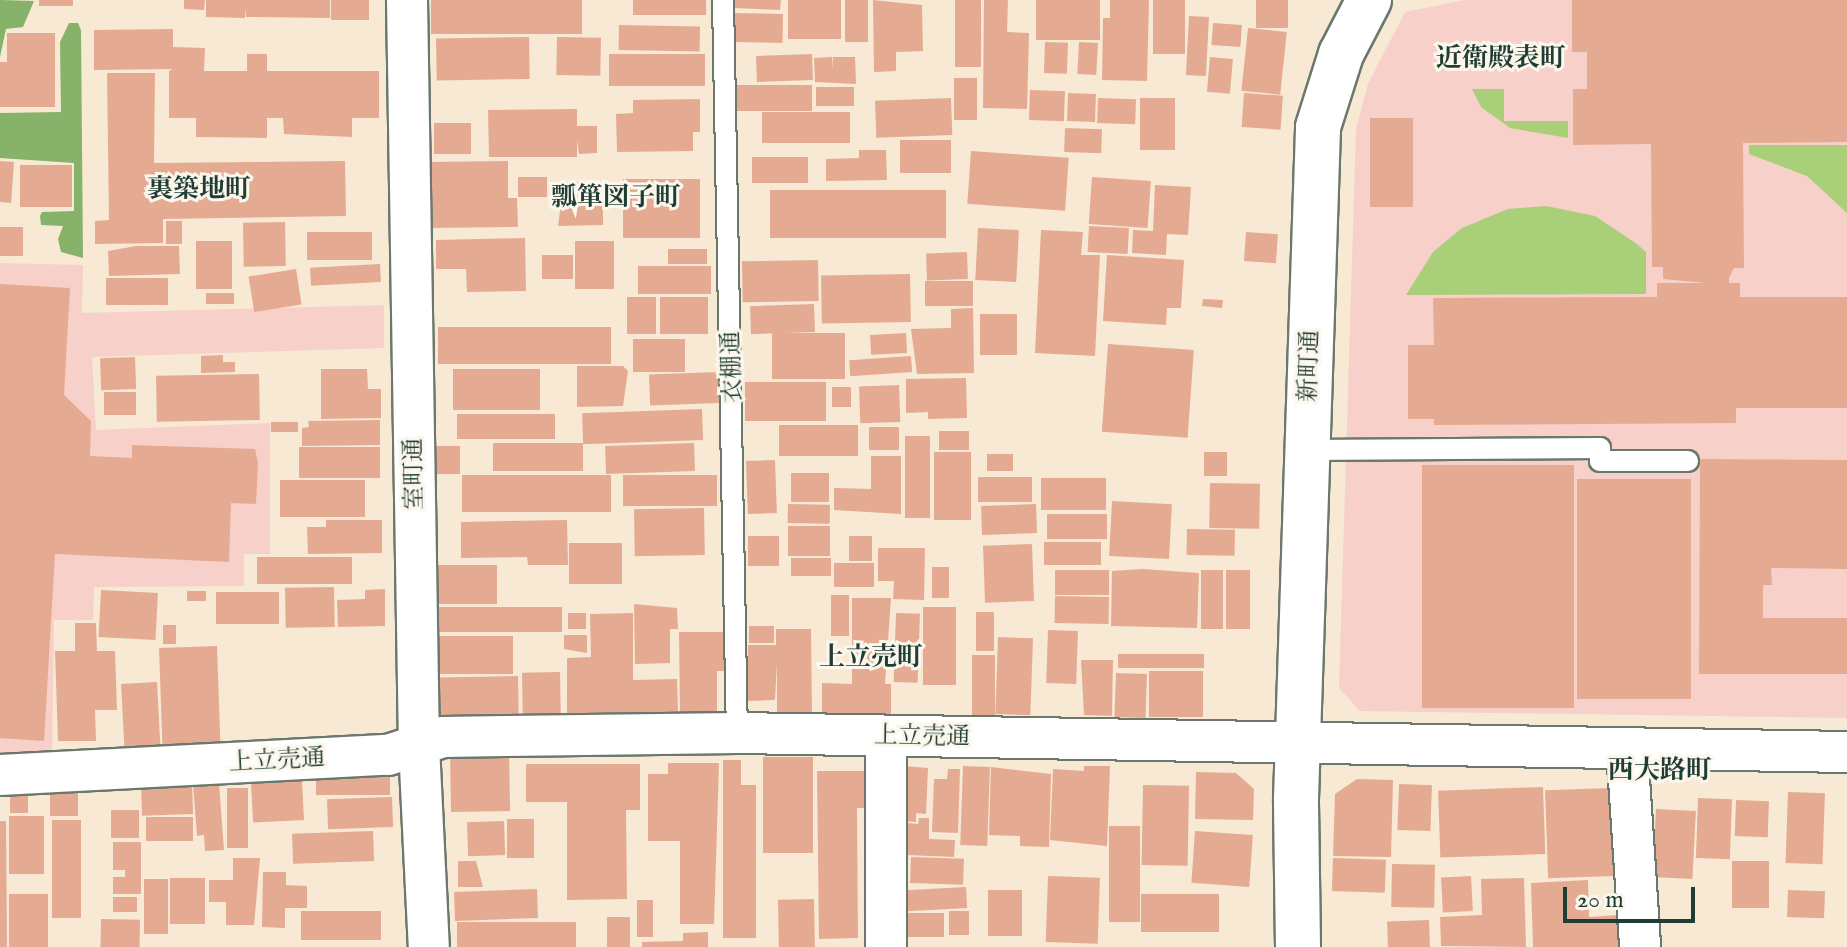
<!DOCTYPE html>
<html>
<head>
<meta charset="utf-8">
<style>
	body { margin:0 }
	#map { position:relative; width:1847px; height:947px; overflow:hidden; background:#f7e9d4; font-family:"IM FELL English","Noto Serif JP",serif }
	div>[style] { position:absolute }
	.built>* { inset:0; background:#f7d0ca }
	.green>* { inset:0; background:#a9cf79 }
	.forest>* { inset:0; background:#86b269 }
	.building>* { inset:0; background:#e5ab92; transform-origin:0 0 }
	.roads { filter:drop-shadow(2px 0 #6b796c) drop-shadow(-2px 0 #6b796c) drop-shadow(0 2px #6b796c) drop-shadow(0 -2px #6b796c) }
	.service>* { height:20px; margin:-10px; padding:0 10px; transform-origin:10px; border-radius:10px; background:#fff }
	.minor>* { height:40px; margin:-20px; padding:0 20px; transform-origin:20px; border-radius:20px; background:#fff }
	.tertiary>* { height:44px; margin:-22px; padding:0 22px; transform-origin:22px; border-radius:22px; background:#fff }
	span { translate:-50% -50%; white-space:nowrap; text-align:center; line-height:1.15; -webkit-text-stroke:6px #fbf7ec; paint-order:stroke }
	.street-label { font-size:24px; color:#1f3d34 }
	.neighbourhood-label { font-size:26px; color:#1f3d34; font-weight:700 }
	.scale { position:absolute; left:1563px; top:887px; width:132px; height:36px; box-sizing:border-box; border:4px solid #1f3d34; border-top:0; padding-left:10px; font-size:24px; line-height:28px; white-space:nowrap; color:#1f3d34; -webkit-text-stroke:6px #fbf7ec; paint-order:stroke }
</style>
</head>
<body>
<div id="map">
	<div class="built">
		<i style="clip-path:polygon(1465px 0,1847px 0,1847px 718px,1360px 711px,1339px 688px,1356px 129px,1368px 84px,1405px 12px)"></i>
		<i style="clip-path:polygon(0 263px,83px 265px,82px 313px,384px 305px,384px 348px,92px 357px,96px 430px,270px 423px,270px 554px,244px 554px,244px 586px,94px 587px,93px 620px,54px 620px,52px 758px,0 760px)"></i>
	</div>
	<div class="green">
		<i style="clip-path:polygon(1472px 89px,1504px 89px,1504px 121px,1568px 121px,1568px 138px,1510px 128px,1481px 107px)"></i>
		<i style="clip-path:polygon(1749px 145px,1847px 145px,1847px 213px,1807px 176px,1749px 154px)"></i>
		<i style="clip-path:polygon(1546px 206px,1595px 216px,1637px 244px,1646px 252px,1646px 294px,1406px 295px,1433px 252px,1462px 228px,1508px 209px)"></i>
	</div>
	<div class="forest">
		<i style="clip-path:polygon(0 0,34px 1px,23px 27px,6px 29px,0 57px)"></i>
		<i style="clip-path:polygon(69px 23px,78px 23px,81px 30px,83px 258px,61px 252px,58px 239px,63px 226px,41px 225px,40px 216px,42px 212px,74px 211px,74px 163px,0 158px,0 113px,61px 112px,60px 42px)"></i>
	</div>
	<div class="building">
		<i style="left:39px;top:0;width:34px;height:6px"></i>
		<i style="clip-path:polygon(184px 0,205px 0,204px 10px,184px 9px)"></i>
		<i style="clip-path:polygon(206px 0,330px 0,330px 18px,246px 17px,245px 9px,245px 18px,206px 17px)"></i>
		<i style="left:331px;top:0;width:38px;height:20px"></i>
		<i style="left:431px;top:0;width:151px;height:34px"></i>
		<i style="left:633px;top:0;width:73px;height:15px"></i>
		<i style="clip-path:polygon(735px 0,781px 0,780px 10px,734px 8px)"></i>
		<i style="left:788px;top:0;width:53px;height:39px"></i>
		<i style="left:845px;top:0;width:23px;height:42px"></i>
		<i style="clip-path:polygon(873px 0,922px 5px,923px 51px,896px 52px,896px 71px,874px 72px)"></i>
		<i style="left:955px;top:0;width:26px;height:67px"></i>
		<i style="clip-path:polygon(984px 0,1008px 0,1007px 32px,1029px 33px,1027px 109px,983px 108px)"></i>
		<i style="left:1036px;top:0;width:64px;height:40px"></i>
		<i style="clip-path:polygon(1110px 0,1149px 0,1147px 81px,1102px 80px,1103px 18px,1110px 18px)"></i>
		<i style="left:1153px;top:0;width:32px;height:54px"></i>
		<i style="left:1256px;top:0;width:32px;height:28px"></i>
		<i style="clip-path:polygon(1572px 0,1847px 0,1847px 142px,1743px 143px,1744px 268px,1734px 268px,1729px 278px,1729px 283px,1740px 283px,1740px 297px,1847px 297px,1847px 408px,1736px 408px,1736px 423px,1434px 425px,1434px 419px,1408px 419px,1408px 345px,1434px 345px,1433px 298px,1657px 297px,1657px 283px,1706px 283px,1663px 279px,1663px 267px,1652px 267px,1651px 144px,1573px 145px,1573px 89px,1587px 89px,1587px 52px,1572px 52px)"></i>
		<i style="left:732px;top:13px;width:51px;height:29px;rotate:1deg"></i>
		<i style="left:1189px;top:16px;width:20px;height:59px;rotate:3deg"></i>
		<i style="left:1213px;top:23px;width:29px;height:22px;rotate:4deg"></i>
		<i style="left:619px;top:25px;width:81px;height:25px;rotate:1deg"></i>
		<i style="left:1248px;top:28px;width:39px;height:63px;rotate:6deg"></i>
		<i style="clip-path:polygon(173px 29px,173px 47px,205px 48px,204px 71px,247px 71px,247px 54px,267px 54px,267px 71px,379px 71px,379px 118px,352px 118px,352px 137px,284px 134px,283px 118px,267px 118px,267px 138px,196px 137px,196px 118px,169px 118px,169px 71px,173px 69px,94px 70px,94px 30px)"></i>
		<i style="clip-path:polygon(7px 33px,55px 33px,55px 107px,0 107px,0 62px,7px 62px)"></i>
		<i style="left:529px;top:37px;width:42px;height:93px;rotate:89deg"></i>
		<i style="left:557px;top:37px;width:44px;height:38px;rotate:1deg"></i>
		<i style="left:1045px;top:42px;width:23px;height:31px;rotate:2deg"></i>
		<i style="left:1079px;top:42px;width:19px;height:32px;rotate:3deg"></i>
		<i style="left:609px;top:54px;width:96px;height:32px"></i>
		<i style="left:812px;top:54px;width:26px;height:56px;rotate:88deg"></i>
		<i style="clip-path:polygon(832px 57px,832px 69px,833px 57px,855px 57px,856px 84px,815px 82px,814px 58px)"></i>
		<i style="left:1210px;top:57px;width:23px;height:35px;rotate:5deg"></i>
		<i style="clip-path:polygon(107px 73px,155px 73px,154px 163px,345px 161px,346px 216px,163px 219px,163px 243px,95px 244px,95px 221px,109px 220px)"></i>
		<i style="left:954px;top:78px;width:23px;height:42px"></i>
		<i style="left:812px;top:85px;width:26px;height:78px;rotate:90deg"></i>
		<i style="left:854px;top:87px;width:19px;height:38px;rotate:90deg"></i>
		<i style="left:1030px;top:90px;width:35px;height:30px;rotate:2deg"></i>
		<i style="left:1068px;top:93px;width:28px;height:28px;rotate:2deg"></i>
		<i style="left:1244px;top:93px;width:39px;height:34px;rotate:4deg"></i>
		<i style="left:951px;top:98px;width:37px;height:76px;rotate:88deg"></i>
		<i style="left:1098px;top:98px;width:38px;height:25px;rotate:2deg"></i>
		<i style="left:1140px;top:98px;width:35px;height:52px"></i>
		<i style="clip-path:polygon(700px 99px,700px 132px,693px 132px,693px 151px,617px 152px,616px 114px,633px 113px,633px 100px)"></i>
		<i style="clip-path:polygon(577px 109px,577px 126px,597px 126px,597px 153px,579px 154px,577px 140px,577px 157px,489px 157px,488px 110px)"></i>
		<i style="left:850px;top:112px;width:31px;height:88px;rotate:90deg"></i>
		<i style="left:1370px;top:118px;width:43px;height:89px"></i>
		<i style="left:434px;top:123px;width:37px;height:31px"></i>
		<i style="left:1065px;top:128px;width:37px;height:24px;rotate:2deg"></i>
		<i style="left:900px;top:140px;width:51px;height:33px"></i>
		<i style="clip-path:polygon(859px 150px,886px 150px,887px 180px,826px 181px,826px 159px,859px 158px)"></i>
		<i style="left:971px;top:151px;width:98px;height:53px;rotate:4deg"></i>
		<i style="left:752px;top:157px;width:56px;height:26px"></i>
		<i style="left:0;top:161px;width:14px;height:41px;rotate:4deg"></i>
		<i style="clip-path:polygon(508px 161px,508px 198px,517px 198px,518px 227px,429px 228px,428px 162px)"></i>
		<i style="left:72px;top:165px;width:42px;height:52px;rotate:90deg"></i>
		<i style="left:518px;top:177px;width:29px;height:20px"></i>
		<i style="left:1092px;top:177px;width:59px;height:47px;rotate:4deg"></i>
		<i style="left:623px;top:179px;width:77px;height:59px"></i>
		<i style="clip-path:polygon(564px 182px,603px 182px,603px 225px,558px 226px)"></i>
		<i style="clip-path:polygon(1155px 185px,1191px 187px,1188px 235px,1167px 234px,1166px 255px,1132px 253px,1133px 230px,1153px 231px)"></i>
		<i style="left:946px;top:190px;width:48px;height:176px;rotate:90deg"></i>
		<i style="left:166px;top:221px;width:16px;height:23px"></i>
		<i style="left:285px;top:222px;width:44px;height:42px;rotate:89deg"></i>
		<i style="left:1089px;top:226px;width:40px;height:26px;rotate:3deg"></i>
		<i style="left:0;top:227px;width:23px;height:29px"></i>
		<i style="left:978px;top:228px;width:41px;height:52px;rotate:3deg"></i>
		<i style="clip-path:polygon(1041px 230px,1083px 232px,1081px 255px,1100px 255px,1095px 356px,1035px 353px)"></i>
		<i style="left:307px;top:232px;width:65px;height:28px"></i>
		<i style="left:1246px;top:232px;width:32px;height:29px;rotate:4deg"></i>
		<i style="clip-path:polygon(525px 238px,526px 291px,467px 292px,466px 269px,436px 269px,436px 240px)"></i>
		<i style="left:196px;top:241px;width:36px;height:48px"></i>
		<i style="left:575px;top:241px;width:39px;height:48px"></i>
		<i style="clip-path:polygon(136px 246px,179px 246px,180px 274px,109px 276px,108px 251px)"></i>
		<i style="left:668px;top:249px;width:39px;height:15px"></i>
		<i style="left:967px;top:252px;width:27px;height:41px;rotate:88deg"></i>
		<i style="left:542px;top:255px;width:31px;height:24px"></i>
		<i style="clip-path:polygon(1107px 255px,1184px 260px,1181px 308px,1167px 308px,1166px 325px,1103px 321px)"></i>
		<i style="left:818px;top:260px;width:41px;height:76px;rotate:89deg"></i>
		<i style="left:380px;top:264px;width:18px;height:70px;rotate:87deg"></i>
		<i style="left:711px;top:266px;width:28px;height:73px;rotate:90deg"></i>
		<i style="left:296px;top:269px;width:36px;height:48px;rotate:81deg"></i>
		<i style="left:910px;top:274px;width:48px;height:89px;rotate:89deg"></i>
		<i style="left:168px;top:278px;width:27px;height:62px;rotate:90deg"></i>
		<i style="left:973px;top:281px;width:25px;height:48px;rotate:90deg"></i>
		<i style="clip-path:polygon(0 284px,70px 288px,64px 395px,91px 421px,90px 456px,132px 458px,132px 445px,255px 449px,258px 463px,256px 504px,231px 503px,229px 562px,55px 554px,44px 741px,0 738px)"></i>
		<i style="left:234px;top:293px;width:11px;height:28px;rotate:90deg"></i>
		<i style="left:627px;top:297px;width:29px;height:37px"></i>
		<i style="left:660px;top:297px;width:48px;height:37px"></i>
		<i style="clip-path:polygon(1203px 299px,1223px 300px,1222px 308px,1202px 306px)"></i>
		<i style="left:814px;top:304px;width:28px;height:64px;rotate:88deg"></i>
		<i style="clip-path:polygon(973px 308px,974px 373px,917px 374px,911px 329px,951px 328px,951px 309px)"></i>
		<i style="left:980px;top:314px;width:37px;height:41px"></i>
		<i style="left:611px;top:327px;width:37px;height:173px;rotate:90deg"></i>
		<i style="left:845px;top:333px;width:46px;height:73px;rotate:90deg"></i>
		<i style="left:906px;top:333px;width:20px;height:36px;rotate:87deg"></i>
		<i style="left:633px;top:339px;width:52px;height:33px"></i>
		<i style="left:1108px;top:344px;width:86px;height:88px;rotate:4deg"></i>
		<i style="clip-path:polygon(223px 355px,223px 362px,235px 362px,235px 372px,201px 373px,201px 356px)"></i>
		<i style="left:911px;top:356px;width:16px;height:62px;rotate:86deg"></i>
		<i style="left:135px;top:357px;width:32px;height:35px;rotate:88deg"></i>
		<i style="clip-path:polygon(577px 366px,623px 366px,628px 371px,623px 406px,577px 407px)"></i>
		<i style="clip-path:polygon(321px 369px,367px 369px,368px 389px,381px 389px,381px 418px,321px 419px)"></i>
		<i style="left:540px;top:369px;width:41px;height:87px;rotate:90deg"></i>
		<i style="left:718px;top:372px;width:31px;height:69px;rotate:88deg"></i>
		<i style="left:259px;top:374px;width:46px;height:103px;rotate:89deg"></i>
		<i style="clip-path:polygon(966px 378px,967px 418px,928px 419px,928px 412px,906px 413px,906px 379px)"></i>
		<i style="left:826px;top:382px;width:39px;height:81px;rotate:90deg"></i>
		<i style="left:899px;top:385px;width:37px;height:40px;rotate:88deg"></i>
		<i style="left:832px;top:387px;width:19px;height:20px"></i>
		<i style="left:104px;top:392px;width:32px;height:23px"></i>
		<i style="left:702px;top:409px;width:31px;height:120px;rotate:88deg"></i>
		<i style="left:555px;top:414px;width:25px;height:98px;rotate:90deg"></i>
		<i style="clip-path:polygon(380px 420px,380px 445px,302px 446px,302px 428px,309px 427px,308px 421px)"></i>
		<i style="left:271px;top:422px;width:27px;height:10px"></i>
		<i style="left:858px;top:425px;width:31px;height:79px;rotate:90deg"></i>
		<i style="left:869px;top:427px;width:30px;height:23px"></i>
		<i style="left:969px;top:431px;width:19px;height:30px;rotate:90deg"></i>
		<i style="left:905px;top:436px;width:25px;height:82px"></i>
		<i style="left:583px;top:443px;width:28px;height:90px;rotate:90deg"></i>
		<i style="left:694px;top:443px;width:28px;height:89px;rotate:88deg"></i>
		<i style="left:431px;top:446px;width:29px;height:28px"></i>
		<i style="left:299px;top:447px;width:81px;height:31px"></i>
		<i style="left:934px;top:452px;width:37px;height:68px"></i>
		<i style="left:1204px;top:452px;width:23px;height:24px"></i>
		<i style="left:987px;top:454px;width:26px;height:17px"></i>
		<i style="clip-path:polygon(871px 456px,901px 456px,901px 514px,834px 510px,834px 488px,871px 489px)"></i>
		<i style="clip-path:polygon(1700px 459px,1847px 460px,1847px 569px,1771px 568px,1772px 585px,1763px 585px,1763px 618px,1847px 618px,1847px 674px,1699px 674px)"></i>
		<i style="left:775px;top:460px;width:53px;height:29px;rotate:88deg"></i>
		<i style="left:1422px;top:465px;width:152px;height:243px"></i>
		<i style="left:791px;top:473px;width:38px;height:29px"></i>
		<i style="left:611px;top:475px;width:37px;height:149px;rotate:90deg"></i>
		<i style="left:623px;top:475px;width:94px;height:31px"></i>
		<i style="left:1032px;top:477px;width:25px;height:54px;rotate:90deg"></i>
		<i style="left:1041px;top:478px;width:65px;height:32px"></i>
		<i style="left:1577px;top:479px;width:114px;height:220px"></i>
		<i style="left:365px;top:480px;width:37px;height:85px;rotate:90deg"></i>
		<i style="left:1210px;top:483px;width:50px;height:45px;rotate:1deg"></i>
		<i style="left:1112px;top:501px;width:60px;height:55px;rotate:3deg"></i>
		<i style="left:788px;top:504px;width:42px;height:19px;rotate:1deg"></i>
		<i style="left:1036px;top:504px;width:29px;height:55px;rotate:88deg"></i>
		<i style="left:704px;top:508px;width:47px;height:70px;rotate:89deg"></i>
		<i style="left:1047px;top:514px;width:60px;height:25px"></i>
		<i style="clip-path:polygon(326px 520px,382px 520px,382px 553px,308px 554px,307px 527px,326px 527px)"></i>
		<i style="clip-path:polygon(567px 520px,568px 565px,528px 565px,527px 557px,461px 558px,461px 522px)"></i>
		<i style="left:788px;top:526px;width:42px;height:30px"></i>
		<i style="left:1187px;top:529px;width:48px;height:26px;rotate:1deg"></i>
		<i style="left:748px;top:536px;width:31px;height:30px"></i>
		<i style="left:849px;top:536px;width:23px;height:25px"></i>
		<i style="left:1044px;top:542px;width:57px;height:23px"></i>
		<i style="left:622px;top:543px;width:41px;height:53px;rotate:90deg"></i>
		<i style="left:1032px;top:544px;width:57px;height:49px;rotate:88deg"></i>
		<i style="clip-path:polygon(878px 548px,925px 548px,924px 600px,893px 599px,894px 581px,878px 581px)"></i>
		<i style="left:352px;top:557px;width:27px;height:95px;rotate:90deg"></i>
		<i style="left:791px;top:558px;width:40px;height:18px"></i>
		<i style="left:834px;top:563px;width:40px;height:24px"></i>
		<i style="left:497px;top:565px;width:39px;height:63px;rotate:90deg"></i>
		<i style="left:932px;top:567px;width:17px;height:31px"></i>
		<i style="clip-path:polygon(1143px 569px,1199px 573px,1197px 628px,1111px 626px,1112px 571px)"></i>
		<i style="left:1055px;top:570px;width:54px;height:25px"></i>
		<i style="left:1201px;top:570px;width:22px;height:59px"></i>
		<i style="left:1226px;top:570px;width:24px;height:59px"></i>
		<i style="left:334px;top:587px;width:40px;height:49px;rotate:89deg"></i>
		<i style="clip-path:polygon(385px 589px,385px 626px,338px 627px,337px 600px,365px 599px,365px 590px)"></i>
		<i style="left:101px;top:590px;width:57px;height:47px;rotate:3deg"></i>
		<i style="left:206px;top:591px;width:10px;height:19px;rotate:90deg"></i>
		<i style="left:279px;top:592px;width:32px;height:63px;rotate:90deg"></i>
		<i style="left:831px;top:595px;width:18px;height:41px"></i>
		<i style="left:1055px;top:596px;width:54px;height:27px;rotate:1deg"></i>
		<i style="clip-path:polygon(852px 598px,891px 598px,885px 684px,891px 684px,891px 718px,822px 717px,822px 683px,852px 684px)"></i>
		<i style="clip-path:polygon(634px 604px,677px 608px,678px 629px,670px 629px,670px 663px,635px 664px)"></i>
		<i style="left:562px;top:607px;width:25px;height:129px;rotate:90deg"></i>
		<i style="left:923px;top:607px;width:33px;height:78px"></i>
		<i style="left:976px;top:612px;width:18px;height:39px"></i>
		<i style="left:568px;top:613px;width:18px;height:16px"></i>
		<i style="clip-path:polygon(633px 613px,633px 680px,677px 679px,678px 713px,567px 715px,567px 658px,591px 657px,590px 614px)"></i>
		<i style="left:896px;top:613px;width:24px;height:69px;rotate:2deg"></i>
		<i style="clip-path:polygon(75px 623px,96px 623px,97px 651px,115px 651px,117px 710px,95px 710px,96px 741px,58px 741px,55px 651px,75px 651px)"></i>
		<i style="left:163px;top:625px;width:13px;height:19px"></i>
		<i style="left:749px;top:626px;width:25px;height:17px"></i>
		<i style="clip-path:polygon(776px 629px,811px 629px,812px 717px,777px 718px,777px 664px,775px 700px,748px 701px,748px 645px,776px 645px)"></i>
		<i style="left:1048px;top:630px;width:30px;height:53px;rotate:2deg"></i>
		<i style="clip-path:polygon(679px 632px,725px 632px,725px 671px,717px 671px,717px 714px,680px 714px)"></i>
		<i style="clip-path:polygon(564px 635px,587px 635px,587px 653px,564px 649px)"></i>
		<i style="left:513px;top:636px;width:38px;height:79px;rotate:90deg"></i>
		<i style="left:998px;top:637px;width:35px;height:77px;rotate:2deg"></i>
		<i style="left:217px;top:646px;width:98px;height:58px;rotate:88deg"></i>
		<i style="left:1118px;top:654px;width:86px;height:14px"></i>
		<i style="left:972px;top:655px;width:23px;height:61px"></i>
		<i style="clip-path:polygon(1081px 660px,1113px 660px,1112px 716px,1084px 715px)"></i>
		<i style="left:1149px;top:671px;width:54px;height:46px"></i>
		<i style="left:560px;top:672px;width:41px;height:38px;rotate:89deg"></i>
		<i style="left:1116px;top:673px;width:31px;height:44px;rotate:2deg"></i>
		<i style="left:518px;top:676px;width:41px;height:82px;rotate:89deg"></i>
		<i style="left:157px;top:682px;width:69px;height:36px;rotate:87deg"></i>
		<i style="left:509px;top:750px;width:61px;height:59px;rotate:89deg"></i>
		<i style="left:763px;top:757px;width:50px;height:96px"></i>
		<i style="clip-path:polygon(723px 760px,741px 760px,741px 785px,756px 785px,756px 938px,723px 938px)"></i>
		<i style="clip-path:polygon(668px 763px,719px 763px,714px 924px,680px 924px,680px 841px,648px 841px,648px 774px,668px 774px)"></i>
		<i style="clip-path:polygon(526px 764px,640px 764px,640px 810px,626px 810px,627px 899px,567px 900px,567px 802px,526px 802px)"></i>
		<i style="clip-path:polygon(903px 766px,928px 768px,926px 814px,916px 813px,916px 822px,901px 821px)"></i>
		<i style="left:963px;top:766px;width:27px;height:79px;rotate:2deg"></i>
		<i style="clip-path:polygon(1084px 766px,1110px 766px,1107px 846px,1050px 840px,1053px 769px,1084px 771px)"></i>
		<i style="clip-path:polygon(991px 767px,1051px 774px,1049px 847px,1020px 846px,1020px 836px,989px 835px)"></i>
		<i style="clip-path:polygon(948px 769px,960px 769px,958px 833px,932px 832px,934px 779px,947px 779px)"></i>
		<i style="clip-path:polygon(817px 771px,864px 771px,865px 808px,857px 808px,858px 938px,819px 939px)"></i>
		<i style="left:390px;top:772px;width:23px;height:74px;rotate:90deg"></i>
		<i style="clip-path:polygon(1196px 772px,1236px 773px,1254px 789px,1253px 820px,1195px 819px)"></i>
		<i style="clip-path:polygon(1357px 779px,1393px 780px,1391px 857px,1333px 856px,1335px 794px)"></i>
		<i style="left:302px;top:781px;width:39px;height:51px;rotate:87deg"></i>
		<i style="left:192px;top:783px;width:31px;height:51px;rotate:88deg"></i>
		<i style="clip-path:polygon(219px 783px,224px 850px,205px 851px,204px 835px,197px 836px,193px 784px)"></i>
		<i style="left:1399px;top:784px;width:33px;height:46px;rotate:2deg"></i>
		<i style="left:1143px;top:785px;width:46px;height:80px;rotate:1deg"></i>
		<i style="left:1543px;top:787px;width:67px;height:105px;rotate:88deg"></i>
		<i style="left:50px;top:788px;width:28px;height:28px"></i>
		<i style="left:227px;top:788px;width:21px;height:60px"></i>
		<i style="left:1611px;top:788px;width:88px;height:66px;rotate:88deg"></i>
		<i style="left:1788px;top:792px;width:37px;height:71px;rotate:2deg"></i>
		<i style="left:10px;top:796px;width:18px;height:17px"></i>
		<i style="left:392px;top:797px;width:30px;height:65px;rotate:88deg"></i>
		<i style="left:1698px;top:798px;width:34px;height:60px;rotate:2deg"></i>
		<i style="left:1736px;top:800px;width:33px;height:36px;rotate:2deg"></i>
		<i style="left:1656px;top:809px;width:40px;height:68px;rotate:3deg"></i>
		<i style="left:111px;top:810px;width:28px;height:28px"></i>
		<i style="left:44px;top:816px;width:58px;height:35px;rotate:90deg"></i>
		<i style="left:193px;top:817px;width:24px;height:47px;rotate:90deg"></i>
		<i style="clip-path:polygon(919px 818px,929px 818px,929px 839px,955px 840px,954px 857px,906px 855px,908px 823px,918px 824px)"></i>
		<i style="left:507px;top:819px;width:27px;height:39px"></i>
		<i style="left:52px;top:820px;width:29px;height:98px"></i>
		<i style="clip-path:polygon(0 821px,6px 821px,7px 947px,0 947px)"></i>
		<i style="left:504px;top:821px;width:34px;height:37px;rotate:88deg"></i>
		<i style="left:1109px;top:826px;width:31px;height:96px"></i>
		<i style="left:373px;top:831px;width:30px;height:81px;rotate:88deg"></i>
		<i style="left:1195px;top:831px;width:58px;height:52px;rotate:4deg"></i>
		<i style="clip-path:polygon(113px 842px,141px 842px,141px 894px,113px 894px,113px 877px,125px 877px,125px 870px,113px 870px)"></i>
		<i style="left:911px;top:857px;width:53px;height:26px;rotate:2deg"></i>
		<i style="clip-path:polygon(233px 858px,260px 858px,254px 925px,226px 925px,226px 902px,209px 902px,209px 880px,233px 880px)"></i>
		<i style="left:1333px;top:858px;width:53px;height:33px;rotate:2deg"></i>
		<i style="clip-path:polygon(458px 861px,476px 861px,483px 887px,458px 887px)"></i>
		<i style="left:1732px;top:861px;width:37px;height:47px"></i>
		<i style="left:1392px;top:864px;width:43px;height:43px;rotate:1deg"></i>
		<i style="clip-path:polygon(263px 872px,286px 872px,286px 885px,307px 886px,307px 908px,285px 908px,285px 928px,262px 927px)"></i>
		<i style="left:1048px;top:876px;width:52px;height:66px;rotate:2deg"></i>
		<i style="left:1471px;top:876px;width:35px;height:30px;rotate:87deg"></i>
		<i style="left:170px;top:878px;width:35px;height:46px"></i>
		<i style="clip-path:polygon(1524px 878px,1526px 947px,1441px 946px,1440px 917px,1482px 915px,1481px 879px)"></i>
		<i style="left:144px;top:879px;width:24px;height:55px"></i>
		<i style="clip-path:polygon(1588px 880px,1589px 917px,1618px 915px,1619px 947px,1533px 947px,1531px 883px)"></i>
		<i style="left:966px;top:887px;width:21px;height:61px;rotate:87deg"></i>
		<i style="left:537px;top:889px;width:29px;height:83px;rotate:88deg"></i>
		<i style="left:988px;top:890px;width:34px;height:46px"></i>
		<i style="left:1788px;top:890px;width:37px;height:27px;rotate:2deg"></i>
		<i style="left:9px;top:894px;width:39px;height:53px"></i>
		<i style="left:1141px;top:894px;width:78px;height:38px"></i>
		<i style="left:113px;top:897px;width:24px;height:15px"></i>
		<i style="left:814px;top:899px;width:48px;height:36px;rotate:89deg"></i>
		<i style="left:637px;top:900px;width:16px;height:37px"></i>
		<i style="left:301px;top:911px;width:80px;height:29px"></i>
		<i style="left:949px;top:911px;width:20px;height:24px"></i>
		<i style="left:906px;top:913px;width:38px;height:24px"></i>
		<i style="left:607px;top:917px;width:23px;height:30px"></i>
		<i style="left:101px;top:919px;width:39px;height:28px;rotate:1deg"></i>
		<i style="left:1429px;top:920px;width:27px;height:42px;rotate:88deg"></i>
		<i style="left:576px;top:922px;width:25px;height:119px;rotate:90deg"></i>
		<i style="clip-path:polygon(708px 932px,708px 947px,642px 947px,642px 942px,683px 941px,683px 933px)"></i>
	</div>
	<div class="roads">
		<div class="service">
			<i style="left:723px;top:0;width:733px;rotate:88.91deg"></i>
			<i style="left:1308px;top:450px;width:292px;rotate:-0.4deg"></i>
			<i style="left:1600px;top:448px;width:13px;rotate:90deg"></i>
			<i style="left:1600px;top:461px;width:88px"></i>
		</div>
		<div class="minor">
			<i style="left:407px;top:0;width:746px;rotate:89.08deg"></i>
			<i style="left:419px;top:746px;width:201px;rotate:87.2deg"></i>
			<i style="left:886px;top:736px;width:211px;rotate:90deg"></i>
			<i style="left:1627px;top:749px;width:198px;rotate:86.2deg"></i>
			<i style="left:0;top:775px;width:389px;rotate:-3deg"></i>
			<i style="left:388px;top:755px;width:58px;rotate:-18.1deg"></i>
			<i style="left:443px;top:737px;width:294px;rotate:-0.8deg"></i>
			<i style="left:737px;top:733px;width:1110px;rotate:0.98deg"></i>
		</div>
		<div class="tertiary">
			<i style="left:1298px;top:947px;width:148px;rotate:-90.8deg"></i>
			<i style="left:1296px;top:799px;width:672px;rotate:-88.12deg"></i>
			<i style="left:1318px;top:127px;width:77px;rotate:-72.5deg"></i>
			<i style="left:1341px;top:54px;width:61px;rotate:-62.6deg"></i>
		</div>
	</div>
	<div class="street-label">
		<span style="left:1310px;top:366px;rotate:-88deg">新町通</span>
		<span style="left:733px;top:367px;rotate:-92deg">衣棚通</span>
		<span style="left:415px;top:474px;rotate:-91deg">室町通</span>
		<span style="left:922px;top:737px;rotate:1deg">上立売通</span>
		<span style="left:277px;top:761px;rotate:-3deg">上立売通</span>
	</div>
	<div class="neighbourhood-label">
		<span style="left:1501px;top:59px">近衛殿表町</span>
		<span style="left:199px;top:190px">裏築地町</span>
		<span style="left:616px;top:198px">瓢箪図子町</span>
		<span style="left:871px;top:658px">上立売町</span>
		<span style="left:1660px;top:771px">西大路町</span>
	</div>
	<div class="scale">20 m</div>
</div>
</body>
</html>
